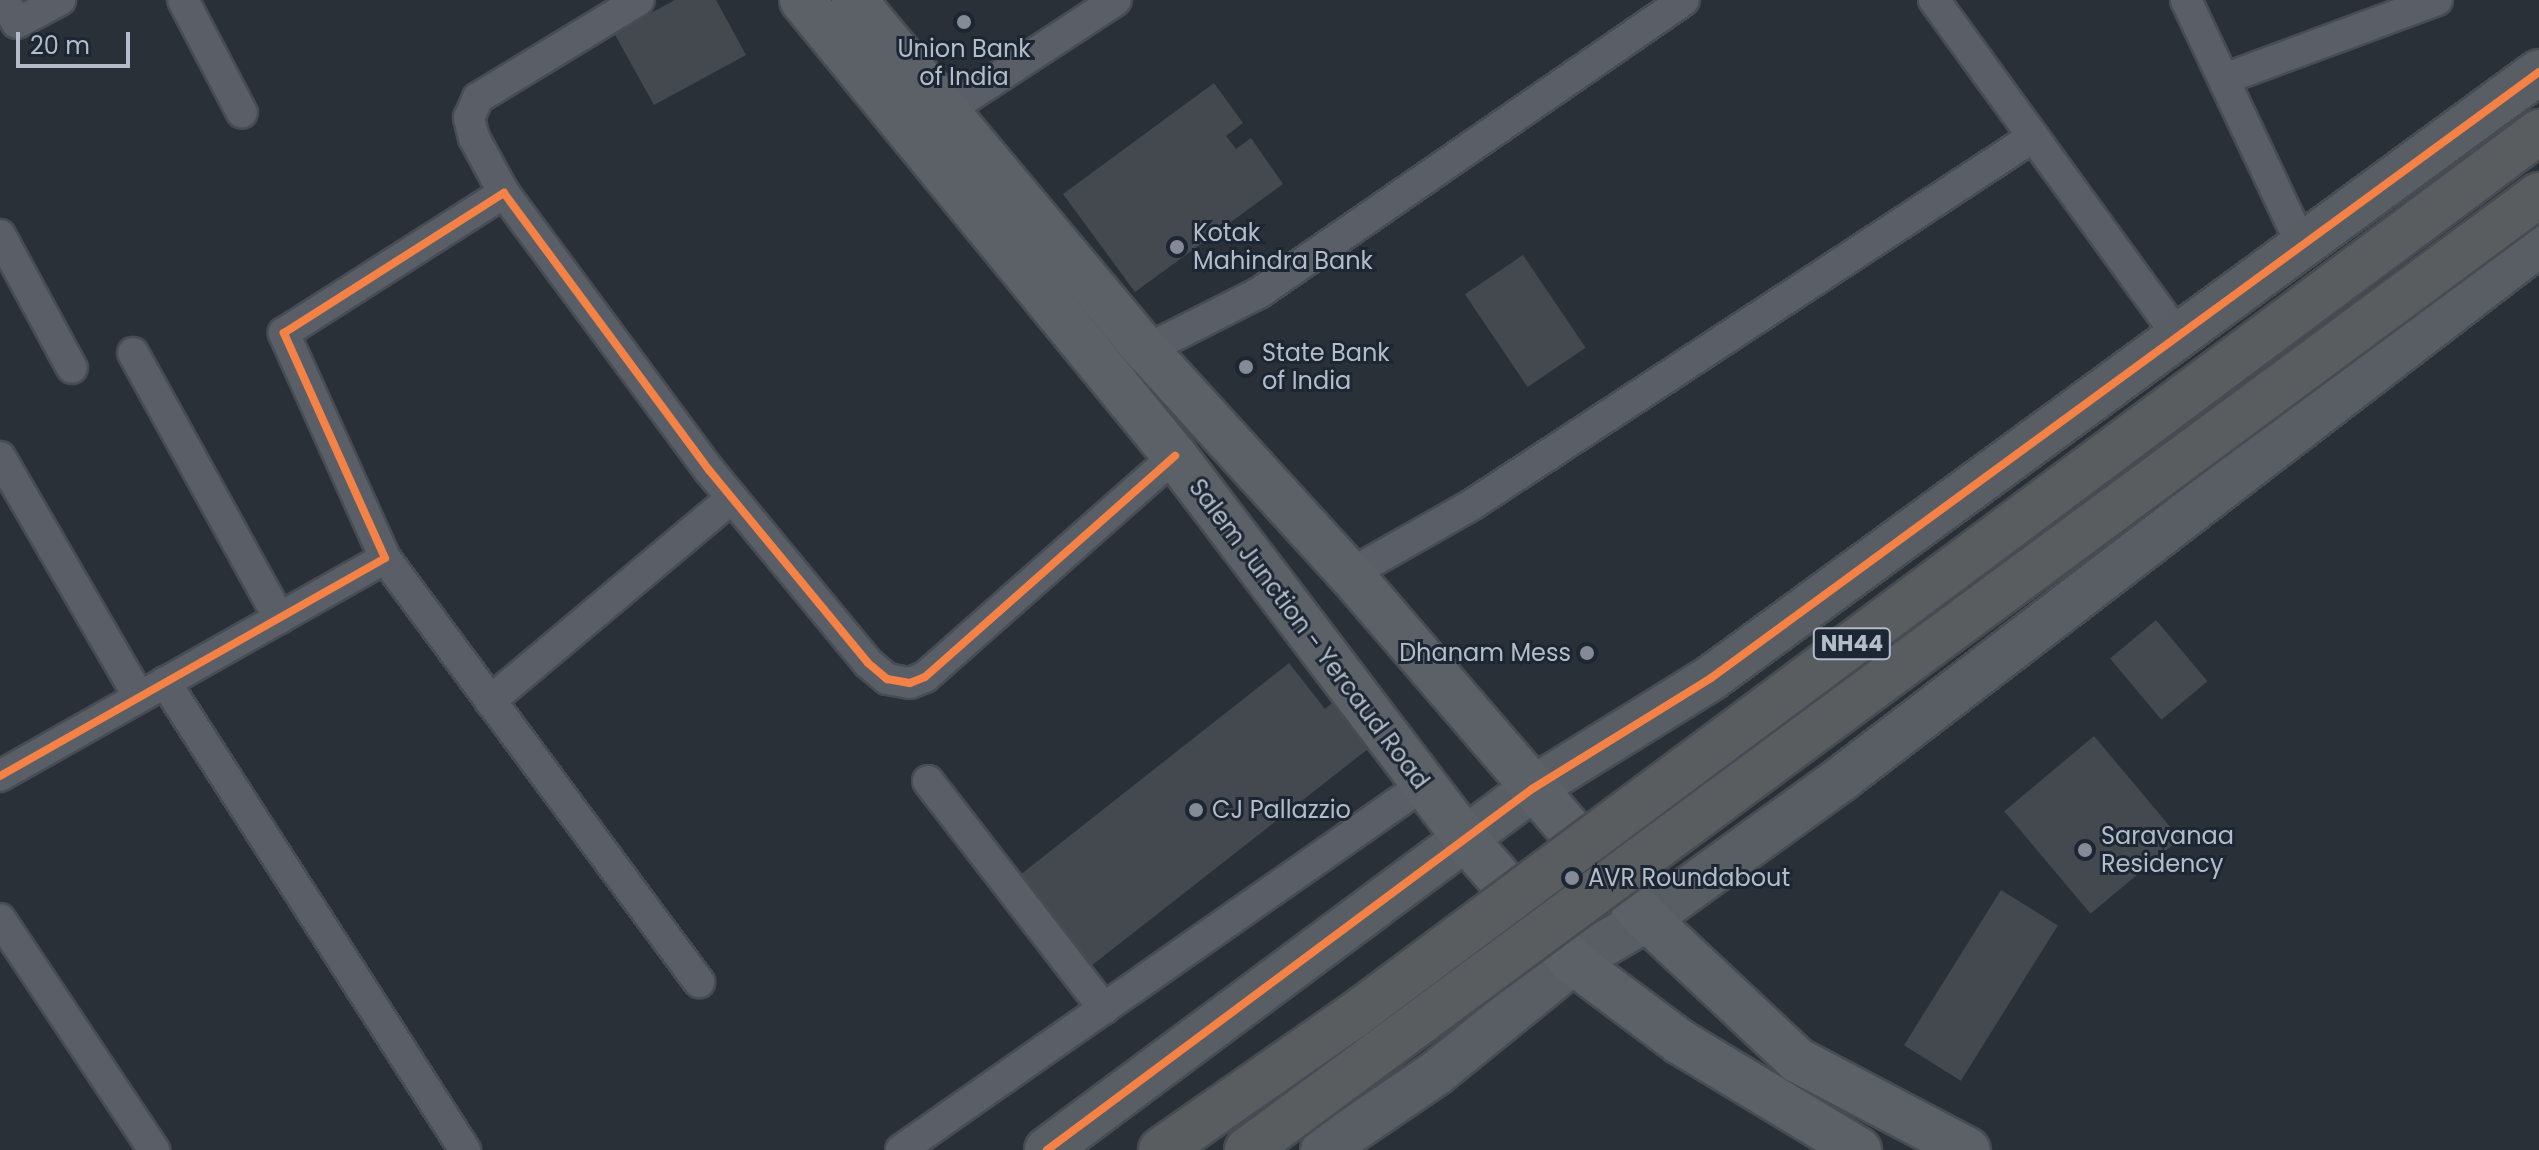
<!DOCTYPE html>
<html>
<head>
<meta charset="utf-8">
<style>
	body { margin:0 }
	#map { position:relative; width:2539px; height:1150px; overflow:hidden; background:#2a3038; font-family:Poppins,sans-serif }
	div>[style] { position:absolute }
	.building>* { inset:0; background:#444950; transform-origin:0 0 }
	.roads { filter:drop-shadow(2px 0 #484c53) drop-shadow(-2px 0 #484c53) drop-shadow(0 2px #484c53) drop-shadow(0 -2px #484c53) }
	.street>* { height:30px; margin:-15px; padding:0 15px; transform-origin:15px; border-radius:15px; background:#5a5e66 }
	.secondary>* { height:44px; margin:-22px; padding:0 22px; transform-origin:22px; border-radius:22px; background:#595d64 }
	.primary>* { height:44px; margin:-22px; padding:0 22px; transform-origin:22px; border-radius:22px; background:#5c6168 }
	.bridges { filter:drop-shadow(2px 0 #474c53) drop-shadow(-2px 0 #474c53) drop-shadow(0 2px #474c53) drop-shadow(0 -2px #474c53) }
	.highway-bridge>* { height:44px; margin:-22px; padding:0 22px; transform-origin:22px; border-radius:22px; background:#5a5d60 }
	.cycleway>* { height:8px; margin:-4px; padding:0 4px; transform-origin:4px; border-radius:4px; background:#f48246 }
	.dots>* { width:22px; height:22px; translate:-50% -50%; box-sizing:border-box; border:4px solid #1d2633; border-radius:50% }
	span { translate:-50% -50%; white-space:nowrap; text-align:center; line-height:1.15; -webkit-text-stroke:6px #1d2633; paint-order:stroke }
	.shield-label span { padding:2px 6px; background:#1d2633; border:2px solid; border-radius:6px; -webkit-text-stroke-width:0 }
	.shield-label { font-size:22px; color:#b4bcc9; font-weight:700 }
	.poi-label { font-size:24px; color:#b4bcc9 }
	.left { translate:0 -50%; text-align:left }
	.right { translate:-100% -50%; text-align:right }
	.street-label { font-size:24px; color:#b4bcc9 }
	.scale { position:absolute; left:16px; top:32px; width:114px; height:36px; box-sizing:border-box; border:4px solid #b4bcc9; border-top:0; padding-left:10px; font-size:24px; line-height:28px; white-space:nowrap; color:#b4bcc9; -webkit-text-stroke:6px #1d2633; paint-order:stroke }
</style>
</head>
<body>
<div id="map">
	<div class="building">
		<i style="clip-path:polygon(675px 0,716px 0,746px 55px,654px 105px,614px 33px)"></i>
		<i style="clip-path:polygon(1214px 83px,1243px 123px,1226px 136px,1236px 149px,1251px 138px,1283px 184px,1135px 292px,1063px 194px)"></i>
		<i style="left:1523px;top:255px;width:112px;height:70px;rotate:56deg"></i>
		<i style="left:2156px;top:620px;width:80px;height:60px;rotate:50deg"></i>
		<i style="clip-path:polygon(1289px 663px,1325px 709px,1337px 699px,1373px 745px,1091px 966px,1020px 875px)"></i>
		<i style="left:2094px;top:736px;width:134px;height:117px;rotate:50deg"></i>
		<i style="left:2001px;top:890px;width:67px;height:183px;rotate:32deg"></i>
	</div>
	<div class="roads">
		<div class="street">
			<i style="left:4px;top:0;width:26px;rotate:61deg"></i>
			<i style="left:17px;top:23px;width:49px;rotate:-28.1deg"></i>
			<i style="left:183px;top:0;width:127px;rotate:62.4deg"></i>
			<i style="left:1934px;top:0;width:413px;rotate:54deg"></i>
			<i style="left:2186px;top:0;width:273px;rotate:64.7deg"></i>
			<i style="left:2224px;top:79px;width:227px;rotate:-20.3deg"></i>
			<i style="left:945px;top:112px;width:204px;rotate:-33.2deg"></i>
			<i style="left:504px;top:193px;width:63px;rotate:-118.6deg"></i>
			<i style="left:474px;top:138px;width:21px;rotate:-104deg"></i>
			<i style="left:469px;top:118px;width:22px;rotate:-66deg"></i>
			<i style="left:478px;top:98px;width:188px;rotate:-31.3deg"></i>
			<i style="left:0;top:235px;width:151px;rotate:61.6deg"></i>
			<i style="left:1146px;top:350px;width:127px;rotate:-26.8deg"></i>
			<i style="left:1259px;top:293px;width:516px;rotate:-34.58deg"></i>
			<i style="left:133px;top:353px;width:303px;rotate:61.1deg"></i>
			<i style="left:0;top:457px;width:277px;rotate:59.9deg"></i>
			<i style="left:385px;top:558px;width:528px;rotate:53.48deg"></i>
			<i style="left:1350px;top:574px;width:142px;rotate:-29.6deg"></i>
			<i style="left:1473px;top:504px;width:670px;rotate:-33.24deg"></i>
			<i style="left:165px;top:682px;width:556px;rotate:57.34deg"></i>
			<i style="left:490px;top:701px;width:316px;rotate:-40deg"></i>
			<i style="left:0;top:776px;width:442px;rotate:-29.5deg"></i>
			<i style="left:385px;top:558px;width:247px;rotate:-114.2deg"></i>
			<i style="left:284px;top:333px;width:261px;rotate:-32.5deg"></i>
			<i style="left:504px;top:193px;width:345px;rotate:53.5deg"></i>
			<i style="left:709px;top:470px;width:250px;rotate:50.5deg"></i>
			<i style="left:868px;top:663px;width:25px;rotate:40deg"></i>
			<i style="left:887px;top:679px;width:23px;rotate:10deg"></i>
			<i style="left:910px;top:683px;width:16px;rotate:-22deg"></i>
			<i style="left:925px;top:677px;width:334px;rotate:-41.5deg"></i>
			<i style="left:928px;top:781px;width:288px;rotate:52.3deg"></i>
			<i style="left:0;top:919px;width:278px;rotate:56.3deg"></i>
			<i style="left:901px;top:1150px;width:637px;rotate:-34.96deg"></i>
		</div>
		<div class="secondary">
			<i style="left:1047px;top:1150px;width:605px;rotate:-36.66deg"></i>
			<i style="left:1532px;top:789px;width:211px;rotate:-31.8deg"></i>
			<i style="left:1711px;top:678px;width:1026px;rotate:-36.2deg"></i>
			<i style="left:1323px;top:1150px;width:135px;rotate:-34.2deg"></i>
			<i style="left:1435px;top:1074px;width:178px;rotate:-39.1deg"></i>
			<i style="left:1573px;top:962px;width:86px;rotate:-30.2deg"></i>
			<i style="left:1647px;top:919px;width:239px;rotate:-35.8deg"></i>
			<i style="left:1841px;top:779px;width:879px;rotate:-37.47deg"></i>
		</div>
		<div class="primary">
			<i style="left:802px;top:0;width:589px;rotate:50.72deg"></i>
			<i style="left:1175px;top:456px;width:483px;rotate:52.8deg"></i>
			<i style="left:1467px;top:841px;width:161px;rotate:48.8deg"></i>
			<i style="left:1573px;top:962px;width:134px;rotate:36.8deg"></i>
			<i style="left:1680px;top:1042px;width:209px;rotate:31.1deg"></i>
			<i style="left:854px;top:0;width:456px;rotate:50.2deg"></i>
			<i style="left:1146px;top:350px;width:303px;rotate:47.7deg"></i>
			<i style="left:1350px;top:574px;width:455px;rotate:49.3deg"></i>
			<i style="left:1647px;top:919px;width:206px;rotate:43.2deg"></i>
			<i style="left:1797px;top:1060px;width:193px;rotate:27.8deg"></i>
		</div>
	</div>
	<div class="bridges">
		<div class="highway-bridge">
			<i style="left:1161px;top:1150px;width:233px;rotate:-34.9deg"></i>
			<i style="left:1352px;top:1017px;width:1481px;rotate:-36.71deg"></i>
			<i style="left:1247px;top:1150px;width:1607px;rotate:-36.47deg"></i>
		</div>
	</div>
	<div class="cycleway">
		<i style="left:0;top:776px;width:442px;rotate:-29.5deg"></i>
		<i style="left:385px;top:558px;width:247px;rotate:-114.2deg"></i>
		<i style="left:284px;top:333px;width:261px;rotate:-32.5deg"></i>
		<i style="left:504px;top:193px;width:345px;rotate:53.5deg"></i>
		<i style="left:709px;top:470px;width:250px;rotate:50.5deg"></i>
		<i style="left:868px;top:663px;width:25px;rotate:40deg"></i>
		<i style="left:887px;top:679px;width:23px;rotate:10deg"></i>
		<i style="left:910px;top:683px;width:16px;rotate:-22deg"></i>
		<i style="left:925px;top:677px;width:334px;rotate:-41.5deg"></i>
		<i style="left:1047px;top:1150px;width:605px;rotate:-36.66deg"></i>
		<i style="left:1532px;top:789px;width:211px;rotate:-31.8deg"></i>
		<i style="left:1711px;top:678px;width:1026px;rotate:-36.2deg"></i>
	</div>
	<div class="dots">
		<i style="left:964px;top:22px;background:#848b96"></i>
		<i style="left:1177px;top:247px;background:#848b96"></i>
		<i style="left:1246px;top:367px;background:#848b96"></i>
		<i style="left:1587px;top:653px;background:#848b96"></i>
		<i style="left:1196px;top:810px;background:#848b96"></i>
		<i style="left:2085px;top:850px;background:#848b96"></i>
		<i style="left:1572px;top:878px;background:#848b96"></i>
	</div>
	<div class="shield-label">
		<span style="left:1852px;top:644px">NH44</span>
	</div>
	<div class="poi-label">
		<span style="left:964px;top:63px">Union Bank<br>of India</span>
		<span class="left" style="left:1193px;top:247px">Kotak<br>Mahindra Bank</span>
		<span class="left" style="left:1262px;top:367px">State Bank<br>of India</span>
		<span class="right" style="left:1571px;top:653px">Dhanam Mess</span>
		<span class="left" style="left:1212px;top:810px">CJ Pallazzio</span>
		<span class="left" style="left:2101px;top:850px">Saravanaa<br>Residency</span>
		<span class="left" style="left:1588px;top:878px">AVR Roundabout</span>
	</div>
	<div class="street-label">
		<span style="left:1309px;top:634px;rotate:53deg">Salem Junction - Yercaud Road</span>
	</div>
	<div class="scale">20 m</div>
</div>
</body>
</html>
